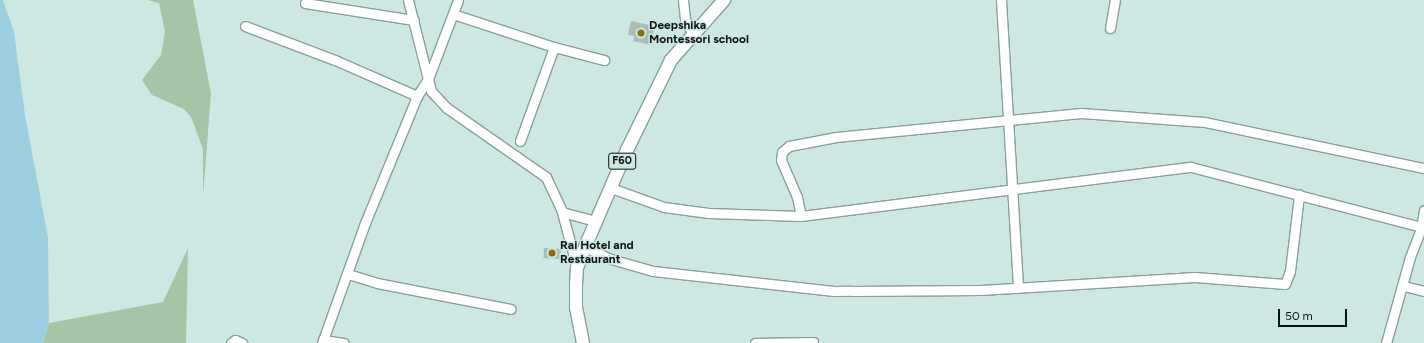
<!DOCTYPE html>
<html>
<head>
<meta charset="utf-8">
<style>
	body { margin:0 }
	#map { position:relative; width:1424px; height:343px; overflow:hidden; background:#cde7e2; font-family:Figtree,sans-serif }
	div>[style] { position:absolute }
	.green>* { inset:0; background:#a6c5a7 }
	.water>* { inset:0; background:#9fcfdf }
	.building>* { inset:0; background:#aabfb4; transform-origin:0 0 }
	.roads { filter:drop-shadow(1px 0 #88a09b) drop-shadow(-1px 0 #88a09b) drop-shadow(0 1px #88a09b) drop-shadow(0 -1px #88a09b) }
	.minor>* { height:9px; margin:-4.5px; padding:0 4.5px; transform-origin:4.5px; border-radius:4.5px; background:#fff }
	.major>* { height:12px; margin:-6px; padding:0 6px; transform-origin:6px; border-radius:6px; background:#fff }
	.dots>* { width:11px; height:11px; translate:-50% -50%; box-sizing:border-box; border:2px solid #cde7e2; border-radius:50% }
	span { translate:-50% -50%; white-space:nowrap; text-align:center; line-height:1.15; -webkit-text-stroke:3px #cde7e2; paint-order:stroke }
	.shield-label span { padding:1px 3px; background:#cde7e2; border:1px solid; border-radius:3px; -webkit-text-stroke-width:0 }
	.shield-label { font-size:11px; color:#0b1412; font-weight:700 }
	.poi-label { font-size:12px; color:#0b1412; font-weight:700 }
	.left { translate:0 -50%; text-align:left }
	.scale { position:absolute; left:1278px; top:309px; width:69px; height:18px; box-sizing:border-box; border:2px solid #0b1412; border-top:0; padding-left:5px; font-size:12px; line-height:14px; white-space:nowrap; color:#0b1412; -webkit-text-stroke:3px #cde7e2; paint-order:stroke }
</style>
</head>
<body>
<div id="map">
	<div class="green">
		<i style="clip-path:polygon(148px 0,193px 0,211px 93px,203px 196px,203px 149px,191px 117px,184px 109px,152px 95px,142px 80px,161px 55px,165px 32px,159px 3px)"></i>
		<i style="clip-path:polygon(188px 248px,186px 343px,43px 343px,49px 323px,163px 302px)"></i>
	</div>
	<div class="water">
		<i style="clip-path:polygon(0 0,3px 0,14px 32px,25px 115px,48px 238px,49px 323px,43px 343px,0 343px)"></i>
	</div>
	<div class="building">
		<i style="clip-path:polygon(631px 21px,654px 26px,652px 45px,633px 41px,634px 36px,628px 35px)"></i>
		<i style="left:544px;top:248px;width:17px;height:10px;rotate:3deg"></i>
	</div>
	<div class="roads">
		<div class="minor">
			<i style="left:408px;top:0;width:94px;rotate:75.8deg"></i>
			<i style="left:431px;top:91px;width:23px;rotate:47deg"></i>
			<i style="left:447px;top:108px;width:121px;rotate:34.9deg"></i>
			<i style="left:546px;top:177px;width:38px;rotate:65deg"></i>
			<i style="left:562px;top:212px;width:58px;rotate:75deg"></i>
			<i style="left:683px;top:0;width:19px;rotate:84deg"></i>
			<i style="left:685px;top:19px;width:18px;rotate:63deg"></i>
			<i style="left:1001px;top:0;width:288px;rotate:86.6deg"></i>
			<i style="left:305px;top:3px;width:110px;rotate:8.9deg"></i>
			<i style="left:453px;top:14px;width:106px;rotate:18.1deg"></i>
			<i style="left:554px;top:47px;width:100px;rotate:109.9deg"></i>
			<i style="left:245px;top:26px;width:96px;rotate:20.7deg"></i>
			<i style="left:335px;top:60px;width:90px;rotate:23.7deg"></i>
			<i style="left:417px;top:96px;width:20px;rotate:-57deg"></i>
			<i style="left:428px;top:79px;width:85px;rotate:-69.2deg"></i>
			<i style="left:1110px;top:28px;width:28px;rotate:-80deg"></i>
			<i style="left:554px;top:47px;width:52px;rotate:14.6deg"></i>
			<i style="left:611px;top:188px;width:56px;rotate:19.7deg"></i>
			<i style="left:664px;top:207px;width:45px;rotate:7.6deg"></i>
			<i style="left:709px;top:213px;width:92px;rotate:1.9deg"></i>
			<i style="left:801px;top:216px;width:393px;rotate:-7.2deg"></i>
			<i style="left:1191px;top:167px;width:239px;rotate:14.6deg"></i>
			<i style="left:562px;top:212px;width:35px;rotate:15deg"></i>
			<i style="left:801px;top:216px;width:19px;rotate:-102deg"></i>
			<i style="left:797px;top:197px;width:40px;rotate:-113.4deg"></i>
			<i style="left:781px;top:160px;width:8px;rotate:-83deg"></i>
			<i style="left:782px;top:152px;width:9px;rotate:-41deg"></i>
			<i style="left:789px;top:146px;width:48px;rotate:-10.8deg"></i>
			<i style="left:836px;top:137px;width:246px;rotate:-5.6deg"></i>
			<i style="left:1081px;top:113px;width:124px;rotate:4.2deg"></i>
			<i style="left:1205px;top:122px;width:224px;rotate:11.9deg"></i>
			<i style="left:585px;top:247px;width:29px;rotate:25deg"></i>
			<i style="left:611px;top:259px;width:44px;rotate:15.9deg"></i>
			<i style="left:653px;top:271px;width:182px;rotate:6.3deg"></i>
			<i style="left:834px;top:291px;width:147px;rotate:-0.4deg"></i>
			<i style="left:981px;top:290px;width:214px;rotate:-3.5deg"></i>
			<i style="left:1195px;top:277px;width:90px;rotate:4.4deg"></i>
			<i style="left:1285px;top:284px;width:14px;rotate:-69deg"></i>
			<i style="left:1290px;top:271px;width:77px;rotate:-83.2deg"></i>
			<i style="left:348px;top:274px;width:30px;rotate:17deg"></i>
			<i style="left:377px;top:283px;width:136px;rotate:11deg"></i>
			<i style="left:1404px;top:286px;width:21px;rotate:14deg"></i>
			<i style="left:323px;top:340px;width:21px;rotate:8deg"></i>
			<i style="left:231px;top:343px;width:5px;rotate:-37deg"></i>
			<i style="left:235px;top:340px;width:8px;rotate:23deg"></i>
			<i style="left:322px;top:343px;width:127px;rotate:-70.3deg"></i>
			<i style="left:365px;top:223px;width:137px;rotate:-67.7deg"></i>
			<i style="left:755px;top:343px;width:58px;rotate:-1deg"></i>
			<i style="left:1386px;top:343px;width:89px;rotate:-74.4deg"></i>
			<i style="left:1410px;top:257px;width:30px;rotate:-69deg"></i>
			<i style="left:1421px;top:229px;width:19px;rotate:-81deg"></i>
		</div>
		<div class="major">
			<i style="left:583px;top:343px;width:36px;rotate:-101deg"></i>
			<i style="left:576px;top:308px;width:23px;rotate:-90deg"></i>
			<i style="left:576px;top:285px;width:17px;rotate:-87deg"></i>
			<i style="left:577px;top:268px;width:22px;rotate:-69deg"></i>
			<i style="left:585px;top:247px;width:106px;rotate:-66.6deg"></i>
			<i style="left:627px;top:150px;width:100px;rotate:-63.9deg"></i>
			<i style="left:671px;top:60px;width:80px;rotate:-48.5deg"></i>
		</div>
	</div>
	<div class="dots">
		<i style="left:641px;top:33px;background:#8a6e0f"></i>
		<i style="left:552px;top:253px;background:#8a6e0f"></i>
	</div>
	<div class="shield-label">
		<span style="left:622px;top:161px">F60</span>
	</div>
	<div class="poi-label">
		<span class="left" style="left:649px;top:33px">Deepshika<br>Montessori school</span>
		<span class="left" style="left:560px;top:253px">Rai Hotel and<br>Restaurant</span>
	</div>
	<div class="scale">50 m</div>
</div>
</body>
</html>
